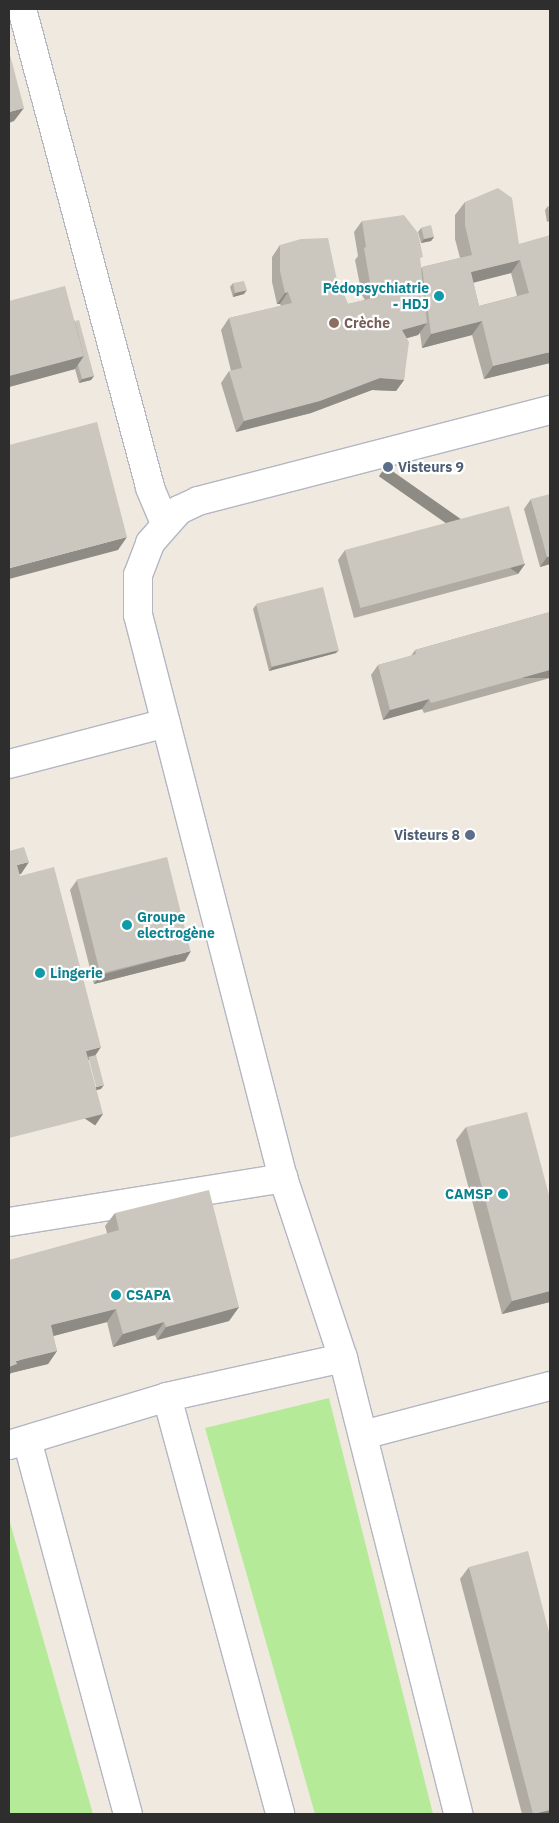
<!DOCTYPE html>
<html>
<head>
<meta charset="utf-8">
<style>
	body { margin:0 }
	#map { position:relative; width:559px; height:1823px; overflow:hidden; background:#f0e9e0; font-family:"IBM Plex Sans",sans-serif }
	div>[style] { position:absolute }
	.green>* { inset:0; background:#b5ea99 }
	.roads { filter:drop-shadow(1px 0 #b4b6c2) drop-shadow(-1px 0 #b4b6c2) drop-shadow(0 1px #b4b6c2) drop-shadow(0 -1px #b4b6c2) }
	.minor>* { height:28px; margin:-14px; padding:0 14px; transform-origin:14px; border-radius:14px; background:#fff }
	.wall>* { inset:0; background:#afaba3 }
	.shaded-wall>* { inset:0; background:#8e8b85; transform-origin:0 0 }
	.building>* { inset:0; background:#cbc7be; transform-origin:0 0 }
	.dots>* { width:14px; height:14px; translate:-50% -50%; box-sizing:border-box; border:2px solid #fff; border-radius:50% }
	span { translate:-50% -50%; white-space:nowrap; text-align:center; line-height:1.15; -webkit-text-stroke:4.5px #fff; paint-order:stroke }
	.culture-label { font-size:14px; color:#0d838f; font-weight:700 }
	.right { translate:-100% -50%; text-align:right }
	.left { translate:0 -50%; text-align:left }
	.education-label { font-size:14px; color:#785e54; font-weight:700 }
	.service-label { font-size:14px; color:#4e5e75; font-weight:700 }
	.frame { position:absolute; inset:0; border:10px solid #2e2e2e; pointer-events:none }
</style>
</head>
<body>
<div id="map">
	<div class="green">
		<i style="clip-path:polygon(329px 1398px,433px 1814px,315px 1814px,205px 1428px)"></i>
		<i style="clip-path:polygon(9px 1519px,93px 1814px,9px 1814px)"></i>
	</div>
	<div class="roads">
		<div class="minor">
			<i style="left:22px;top:9px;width:496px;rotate:75deg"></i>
			<i style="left:150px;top:488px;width:38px;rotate:67deg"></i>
			<i style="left:9px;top:764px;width:162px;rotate:-14.6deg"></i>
			<i style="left:9px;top:1222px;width:278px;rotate:-9.1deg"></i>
			<i style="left:283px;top:1178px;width:581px;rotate:-104.44deg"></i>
			<i style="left:138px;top:615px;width:40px;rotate:-90deg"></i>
			<i style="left:138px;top:575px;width:34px;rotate:-69deg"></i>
			<i style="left:150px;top:543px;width:44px;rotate:-48.7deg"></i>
			<i style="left:179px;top:510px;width:21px;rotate:-25deg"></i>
			<i style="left:198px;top:501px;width:364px;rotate:-14.5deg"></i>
			<i style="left:343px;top:1358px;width:470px;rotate:75.8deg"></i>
			<i style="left:167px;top:1397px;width:432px;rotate:74.8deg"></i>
			<i style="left:363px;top:1435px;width:193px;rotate:-14.7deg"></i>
			<i style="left:27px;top:1440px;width:387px;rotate:74.9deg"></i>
			<i style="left:9px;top:1445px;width:165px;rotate:-16.9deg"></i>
			<i style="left:167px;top:1397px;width:180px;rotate:-12.5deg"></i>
			<i style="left:343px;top:1358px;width:190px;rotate:-108.4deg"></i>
		</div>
	</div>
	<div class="wall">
		<i style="clip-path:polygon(evenodd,465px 202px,519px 244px,550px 363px,484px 379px,472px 335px,422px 348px,420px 333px,418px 335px,407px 338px,404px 380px,396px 391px,372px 390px,311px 413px,236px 432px,221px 383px,229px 371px,231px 371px,221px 330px,229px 318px,281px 306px,280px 304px,277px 304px,272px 282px,272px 257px,280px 245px,337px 280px,348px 304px,365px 300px,362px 295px,355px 260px,358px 256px,354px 232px,362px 221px,420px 262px,421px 269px,422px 267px,460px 258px,455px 239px,455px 215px,465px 202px,511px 273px,517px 296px,479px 306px,473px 282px,511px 273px)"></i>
		<i style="clip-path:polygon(548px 206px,550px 206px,550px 221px,547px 222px,545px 210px)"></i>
		<i style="clip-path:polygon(421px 228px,434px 237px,431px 241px,421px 243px,418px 232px)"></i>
		<i style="clip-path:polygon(233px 283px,244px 294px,233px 297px,230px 287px)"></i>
		<i style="clip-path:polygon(9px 301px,75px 321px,94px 376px,91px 380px,79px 383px,75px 369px,9px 387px)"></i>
		<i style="clip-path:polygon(531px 499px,550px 564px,540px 567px,524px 509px)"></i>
		<i style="clip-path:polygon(345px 550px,525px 564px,518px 574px,354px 618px,338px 560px)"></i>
		<i style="clip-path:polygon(256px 605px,336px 653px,269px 671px,253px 609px)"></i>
		<i style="clip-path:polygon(550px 612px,550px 678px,424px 713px,422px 709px,383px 720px,371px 675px,378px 665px,411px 656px,415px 650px)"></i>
		<i style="clip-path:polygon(77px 880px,185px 961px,94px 984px,70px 890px)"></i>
		<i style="clip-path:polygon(466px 1127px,550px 1199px,550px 1302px,502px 1314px,456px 1140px)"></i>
		<i style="clip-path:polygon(115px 1213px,239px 1307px,229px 1321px,157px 1340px,155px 1335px,113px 1347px,107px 1322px,53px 1336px,57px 1351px,48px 1364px,11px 1373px,107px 1233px,105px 1226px)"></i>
		<i style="clip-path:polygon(469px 1567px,550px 1814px,522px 1814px,460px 1579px)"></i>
	</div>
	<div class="shaded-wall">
		<i style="clip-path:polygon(24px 108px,14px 121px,9px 123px,9px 112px)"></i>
		<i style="clip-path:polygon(434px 237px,431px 241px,421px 243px,424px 239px)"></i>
		<i style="clip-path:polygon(520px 260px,511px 273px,461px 286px,471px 272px)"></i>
		<i style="clip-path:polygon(247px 290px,244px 294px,233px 297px,235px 293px)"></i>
		<i style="clip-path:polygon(288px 292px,280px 304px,277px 304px,285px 293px)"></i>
		<i style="clip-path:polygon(482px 321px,472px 335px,422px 348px,431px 334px)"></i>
		<i style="clip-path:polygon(427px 323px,418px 335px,394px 342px,402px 330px)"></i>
		<i style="clip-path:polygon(550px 352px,550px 363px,484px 379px,493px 366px)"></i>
		<i style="clip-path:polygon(84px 356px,75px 369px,9px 387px,9px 376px)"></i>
		<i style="clip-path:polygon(94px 376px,91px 380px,79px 383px,82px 379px)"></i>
		<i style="clip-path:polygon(380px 378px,404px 380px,396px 391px,372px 390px,311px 413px,236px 432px,244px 421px)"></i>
		<i style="clip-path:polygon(127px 537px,118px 550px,9px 579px,9px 569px,10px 568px)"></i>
		<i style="clip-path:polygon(550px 556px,550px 564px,540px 567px,547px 557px)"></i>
		<i style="left:525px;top:564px;width:12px;height:170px;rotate:125deg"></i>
		<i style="clip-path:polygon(339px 650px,336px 653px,269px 671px,272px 667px)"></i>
		<i style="left:550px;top:670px;width:8px;height:123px;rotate:90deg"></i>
		<i style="clip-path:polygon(429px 699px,422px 709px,383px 720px,390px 710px)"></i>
		<i style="clip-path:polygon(29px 862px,21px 874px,9px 876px,17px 865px)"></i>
		<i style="clip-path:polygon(191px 951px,185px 961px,94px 984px,101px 975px)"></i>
		<i style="clip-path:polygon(101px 1047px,93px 1059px,82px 1061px,86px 1051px)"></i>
		<i style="clip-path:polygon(104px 1085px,101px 1089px,86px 1093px,89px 1089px)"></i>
		<i style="left:103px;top:1114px;width:14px;height:97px;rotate:124deg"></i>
		<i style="clip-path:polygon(550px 1291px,550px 1302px,502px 1314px,512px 1301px)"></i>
		<i style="clip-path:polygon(239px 1307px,229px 1321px,157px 1340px,166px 1327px)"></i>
		<i style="clip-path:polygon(116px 1309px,107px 1322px,42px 1339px,51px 1325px)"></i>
		<i style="clip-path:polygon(164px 1322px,155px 1335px,113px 1347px,123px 1334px)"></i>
		<i style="clip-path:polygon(57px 1351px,48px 1364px,11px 1373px,9px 1376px,9px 1367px,16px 1361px)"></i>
		<i style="clip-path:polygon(550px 1810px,550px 1814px,533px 1814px)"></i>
	</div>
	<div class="building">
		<i style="clip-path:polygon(9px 51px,24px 108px,9px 112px)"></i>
		<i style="clip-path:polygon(evenodd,498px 188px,512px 198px,519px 244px,550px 235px,550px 352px,493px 366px,482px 321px,431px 334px,422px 267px,472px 255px,465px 225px,465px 202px,498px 188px,520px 260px,529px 293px,479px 306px,471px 272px,520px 260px)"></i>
		<i style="clip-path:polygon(548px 206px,550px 206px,550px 218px)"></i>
		<i style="clip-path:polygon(404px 215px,418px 233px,423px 257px,420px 258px,427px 323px,402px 330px,409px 342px,404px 380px,380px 378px,320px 401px,244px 421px,229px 371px,242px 368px,229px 318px,292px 303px,288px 292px,285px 293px,280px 271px,280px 245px,301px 239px,328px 238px,337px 280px,348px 304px,377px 297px,370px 283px,364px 248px,366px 247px,362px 221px)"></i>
		<i style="left:431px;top:225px;width:12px;height:10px;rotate:76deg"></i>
		<i style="clip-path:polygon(244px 281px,247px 290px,235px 293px,233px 283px)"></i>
		<i style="clip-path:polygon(65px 286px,84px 356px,9px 376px,9px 301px)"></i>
		<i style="clip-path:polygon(79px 320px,94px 376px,82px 379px,78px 365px,84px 356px,75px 321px)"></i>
		<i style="clip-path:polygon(97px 422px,127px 537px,10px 568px,9px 563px,9px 445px)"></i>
		<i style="clip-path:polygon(550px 494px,550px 556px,547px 557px,531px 499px)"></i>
		<i style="left:509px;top:506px;width:60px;height:170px;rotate:75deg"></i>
		<i style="left:323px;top:587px;width:65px;height:69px;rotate:76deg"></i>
		<i style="clip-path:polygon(550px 612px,550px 670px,431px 703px,429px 699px,390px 710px,378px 665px,416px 654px,415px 650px)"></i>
		<i style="clip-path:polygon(24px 847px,29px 862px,17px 865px,20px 876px,54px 867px,101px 1047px,86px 1051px,103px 1114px,9px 1138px,9px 851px)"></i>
		<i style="left:167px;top:857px;width:97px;height:93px;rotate:76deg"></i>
		<i style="left:96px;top:1055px;width:31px;height:8px;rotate:75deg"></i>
		<i style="clip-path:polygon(527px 1112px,550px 1199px,550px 1291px,512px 1301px,466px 1127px)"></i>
		<i style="clip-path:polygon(209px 1190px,239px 1307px,166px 1327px,164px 1322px,123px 1334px,116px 1309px,51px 1325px,57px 1351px,16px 1361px,17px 1364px,9px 1367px,9px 1260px,119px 1230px,115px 1213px)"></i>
		<i style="clip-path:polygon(528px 1551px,550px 1636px,550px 1810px,533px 1814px,469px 1567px)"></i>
	</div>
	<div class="dots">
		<i style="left:439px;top:296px;background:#0f9aa8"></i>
		<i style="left:334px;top:323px;background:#8d6e63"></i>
		<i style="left:388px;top:467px;background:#5c6f8a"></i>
		<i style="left:470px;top:835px;background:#5c6f8a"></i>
		<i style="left:127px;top:925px;background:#0f9aa8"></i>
		<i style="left:40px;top:973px;background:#0f9aa8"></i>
		<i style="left:503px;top:1194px;background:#0f9aa8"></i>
		<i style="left:116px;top:1295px;background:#0f9aa8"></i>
	</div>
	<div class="culture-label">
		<span class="right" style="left:429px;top:296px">Pédopsychiatrie<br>- HDJ</span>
		<span class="left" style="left:137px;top:925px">Groupe<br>electrogène</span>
		<span class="left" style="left:50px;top:973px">Lingerie</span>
		<span class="right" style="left:493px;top:1194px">CAMSP</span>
		<span class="left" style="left:126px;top:1295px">CSAPA</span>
	</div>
	<div class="education-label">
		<span class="left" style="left:344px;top:323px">Crèche</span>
	</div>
	<div class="service-label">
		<span class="left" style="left:398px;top:467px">Visteurs 9</span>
		<span class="right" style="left:460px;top:835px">Visteurs 8</span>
	</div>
	<div class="frame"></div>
</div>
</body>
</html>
